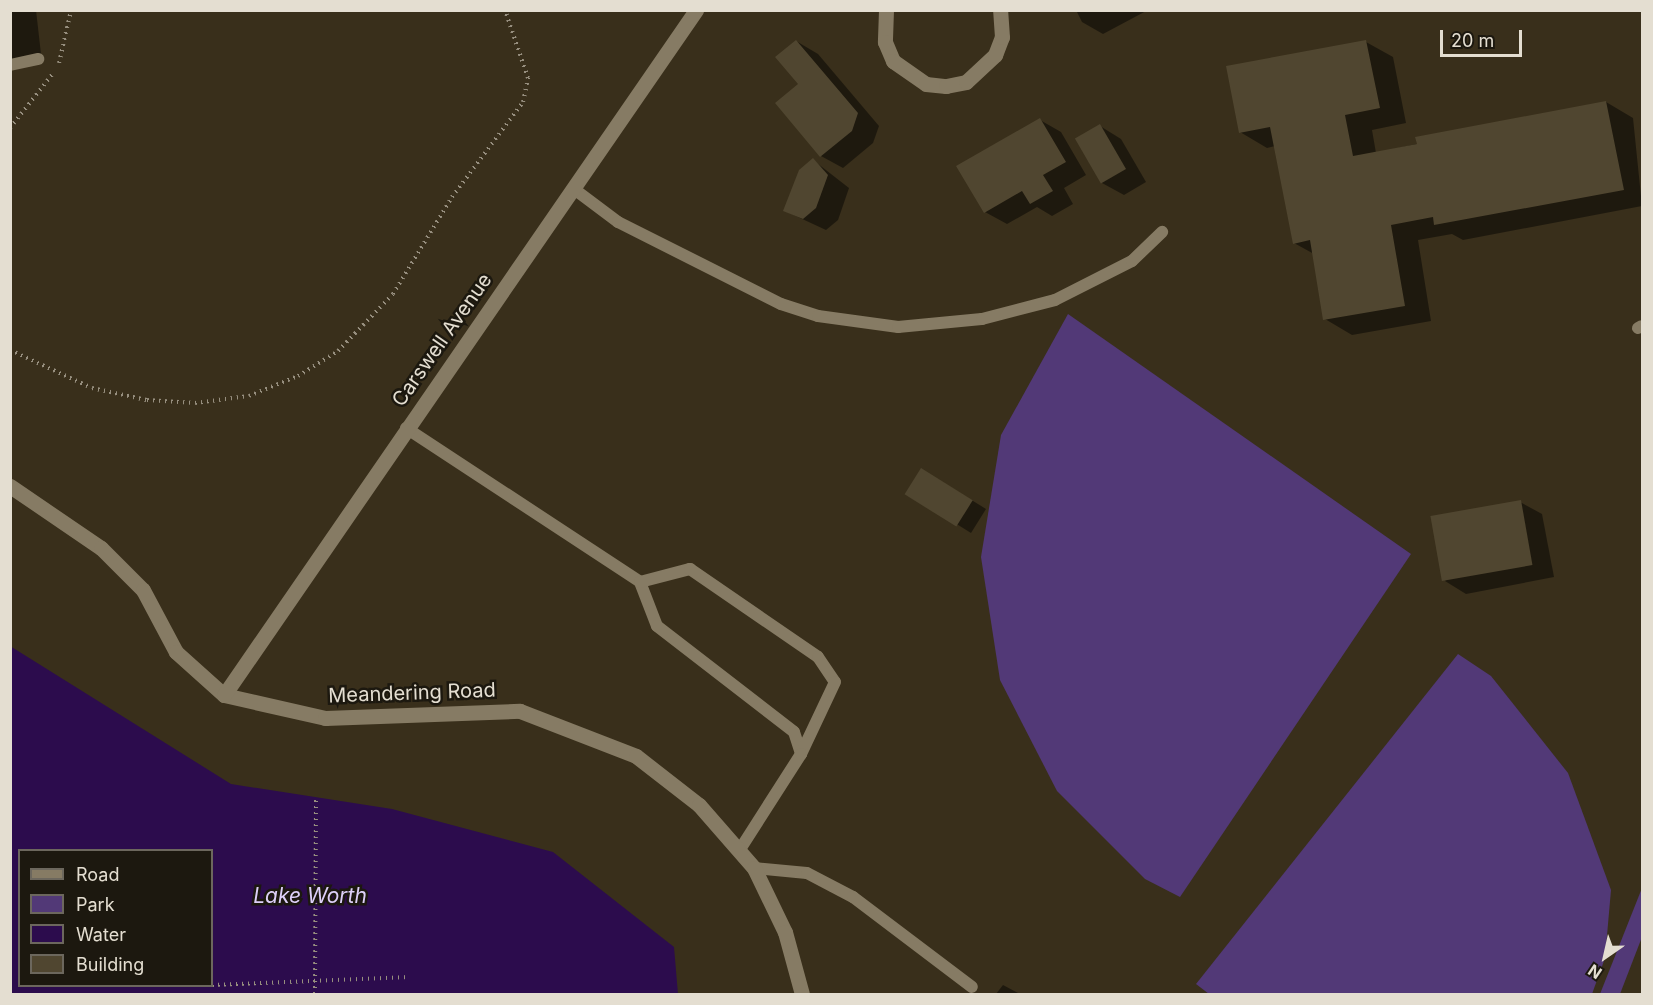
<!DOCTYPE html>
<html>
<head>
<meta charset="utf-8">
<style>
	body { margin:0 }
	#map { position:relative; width:1653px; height:1005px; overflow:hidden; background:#392f1b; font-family:Inter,sans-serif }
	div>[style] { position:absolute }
	.green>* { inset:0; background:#523977 }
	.water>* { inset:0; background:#2c0c4d }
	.shadow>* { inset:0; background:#0007 }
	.building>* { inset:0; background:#504630; transform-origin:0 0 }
	.path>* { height:4px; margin-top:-2px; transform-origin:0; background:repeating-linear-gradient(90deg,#978f7f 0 1.5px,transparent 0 6px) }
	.service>* { height:12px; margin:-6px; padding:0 6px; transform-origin:6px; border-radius:6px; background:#867b64 }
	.minor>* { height:15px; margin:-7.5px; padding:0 7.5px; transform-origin:7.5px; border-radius:7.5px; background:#867b64 }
	.tertiary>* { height:15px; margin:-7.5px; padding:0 7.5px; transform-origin:7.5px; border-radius:7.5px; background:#867b64 }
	span { translate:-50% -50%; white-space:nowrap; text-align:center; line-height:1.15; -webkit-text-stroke:5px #1c180f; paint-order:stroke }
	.street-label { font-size:20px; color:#e4ded1 }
	.water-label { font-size:21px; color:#ddcff8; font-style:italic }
	.frame { position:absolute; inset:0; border:12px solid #e4ded1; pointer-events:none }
	.legend { position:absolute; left:18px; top:849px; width:195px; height:138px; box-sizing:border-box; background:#1c180f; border:2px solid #6c675d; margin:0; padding:8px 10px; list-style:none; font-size:18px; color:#e4ded1 }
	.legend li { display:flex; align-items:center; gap:12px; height:30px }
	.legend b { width:30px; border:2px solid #6c675d }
	.north { position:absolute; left:1575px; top:927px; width:60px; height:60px; -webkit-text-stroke:4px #1c180f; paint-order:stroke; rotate:214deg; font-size:16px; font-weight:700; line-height:24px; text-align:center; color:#e4ded1 }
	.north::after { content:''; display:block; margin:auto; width:21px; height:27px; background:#e4ded1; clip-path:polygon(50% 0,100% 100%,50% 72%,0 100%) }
	.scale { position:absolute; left:1440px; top:30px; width:82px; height:27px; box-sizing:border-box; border:3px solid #e4ded1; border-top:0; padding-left:8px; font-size:18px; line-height:21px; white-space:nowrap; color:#e4ded1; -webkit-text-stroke:4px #1c180f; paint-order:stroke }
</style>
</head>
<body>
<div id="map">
	<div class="green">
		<i style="clip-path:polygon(1068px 314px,1411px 554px,1180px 897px,1145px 879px,1057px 791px,1000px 680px,981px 557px,1001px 435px)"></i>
		<i style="clip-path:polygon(1458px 654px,1491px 676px,1568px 773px,1611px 890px,1605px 958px,1592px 994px,1209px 994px,1196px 984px)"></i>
		<i style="clip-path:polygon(1642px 888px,1642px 937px,1620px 994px,1600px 994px)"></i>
	</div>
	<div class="water">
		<i style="clip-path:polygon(evenodd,10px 646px,231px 784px,392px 809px,553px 852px,674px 947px,678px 994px,11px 994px,10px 646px,20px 850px,212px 850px,212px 986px,20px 986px,20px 850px)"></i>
	</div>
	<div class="shadow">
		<i style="clip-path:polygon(10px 10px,36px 10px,42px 63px,10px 67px)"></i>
		<i style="clip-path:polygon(1076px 10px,1148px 10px,1103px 34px,1082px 22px)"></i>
		<i style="clip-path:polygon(796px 41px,818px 54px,879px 126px,873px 143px,843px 168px,821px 156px,800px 84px)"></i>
		<i style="clip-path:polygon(1366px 42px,1393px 57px,1406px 123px,1372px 130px,1376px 153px,1606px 102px,1633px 118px,1642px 206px,1463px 240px,1452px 234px,1418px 240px,1431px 321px,1352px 335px,1325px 319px,1314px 254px,1294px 243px,1275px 146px,1267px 148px,1240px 132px)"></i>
		<i style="clip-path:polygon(1040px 120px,1061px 132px,1086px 175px,1064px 188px,1073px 204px,1052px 216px,1037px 207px,1007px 224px,985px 212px)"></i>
		<i style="clip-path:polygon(1100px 126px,1121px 139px,1146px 182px,1124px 195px,1102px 183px)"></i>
		<i style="clip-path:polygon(813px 160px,849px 188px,838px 220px,826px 230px,785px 211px)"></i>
		<i style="clip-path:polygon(936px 478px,986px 509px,971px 533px,907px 493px)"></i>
		<i style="clip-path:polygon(1520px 502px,1542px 514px,1554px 577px,1466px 594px,1445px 581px)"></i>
		<i style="clip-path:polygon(1003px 985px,1020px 994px,996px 994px)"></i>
	</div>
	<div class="building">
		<i style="clip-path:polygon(796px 40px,858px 113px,852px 131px,820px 157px,775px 103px,798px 84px,775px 57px)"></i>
		<i style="clip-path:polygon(1366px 40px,1380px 108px,1345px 115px,1353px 156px,1417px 144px,1415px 137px,1606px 101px,1624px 190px,1434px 225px,1433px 217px,1391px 225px,1405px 306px,1323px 320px,1310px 240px,1293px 244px,1270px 127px,1239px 133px,1226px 66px)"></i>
		<i style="clip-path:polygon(1040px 118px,1066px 162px,1043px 175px,1053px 191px,1030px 204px,1022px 191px,984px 213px,956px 166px)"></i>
		<i style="left:1100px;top:124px;width:52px;height:29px;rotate:60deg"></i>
		<i style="clip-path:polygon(813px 158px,828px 175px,816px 208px,803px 219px,783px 211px,799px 170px)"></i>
		<i style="left:921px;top:468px;width:61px;height:31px;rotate:32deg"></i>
		<i style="left:1521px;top:500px;width:66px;height:92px;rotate:80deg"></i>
	</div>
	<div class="path">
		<i style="left:59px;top:63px;width:54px;rotate:-77.2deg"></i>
		<i style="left:10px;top:128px;width:71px;rotate:-51.8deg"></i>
		<i style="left:10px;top:350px;width:90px;rotate:24.9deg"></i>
		<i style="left:92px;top:388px;width:56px;rotate:12.3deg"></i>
		<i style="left:147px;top:400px;width:48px;rotate:3.6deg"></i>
		<i style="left:195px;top:403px;width:54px;rotate:-7.4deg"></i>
		<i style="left:249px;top:396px;width:53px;rotate:-22.2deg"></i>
		<i style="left:298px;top:376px;width:47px;rotate:-32deg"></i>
		<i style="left:338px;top:351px;width:79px;rotate:-46deg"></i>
		<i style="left:393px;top:294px;width:114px;rotate:-58.7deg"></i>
		<i style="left:452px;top:197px;width:119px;rotate:-53.2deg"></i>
		<i style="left:523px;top:102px;width:25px;rotate:-78deg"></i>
		<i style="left:528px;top:78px;width:72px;rotate:-108.7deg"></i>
		<i style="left:212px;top:985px;width:198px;rotate:-2.3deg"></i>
		<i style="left:315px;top:994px;width:197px;rotate:-89.7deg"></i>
	</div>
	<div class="service">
		<i style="left:10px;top:65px;width:29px;rotate:-12deg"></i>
		<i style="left:574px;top:189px;width:55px;rotate:36.9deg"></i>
		<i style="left:618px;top:222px;width:182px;rotate:26.7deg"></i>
		<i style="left:781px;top:304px;width:39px;rotate:18deg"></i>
		<i style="left:818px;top:316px;width:81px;rotate:7.8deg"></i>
		<i style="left:898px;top:327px;width:84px;rotate:-5.4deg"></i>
		<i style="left:982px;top:319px;width:75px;rotate:-14.6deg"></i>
		<i style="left:1055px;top:300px;width:86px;rotate:-26.9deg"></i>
		<i style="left:1132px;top:261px;width:42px;rotate:-44deg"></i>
		<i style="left:1638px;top:328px;width:4px;rotate:-27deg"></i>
		<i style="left:406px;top:428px;width:280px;rotate:33.3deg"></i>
		<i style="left:640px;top:582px;width:47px;rotate:68.9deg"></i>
		<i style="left:657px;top:626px;width:173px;rotate:37.7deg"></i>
		<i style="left:794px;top:732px;width:23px;rotate:72deg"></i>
		<i style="left:640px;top:582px;width:52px;rotate:-14.6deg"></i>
		<i style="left:690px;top:569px;width:155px;rotate:34.5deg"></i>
		<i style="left:818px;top:657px;width:30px;rotate:56deg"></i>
		<i style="left:835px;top:682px;width:80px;rotate:115.3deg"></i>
		<i style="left:801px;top:754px;width:115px;rotate:122.6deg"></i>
		<i style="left:754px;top:868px;width:53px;rotate:5.4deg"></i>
		<i style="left:807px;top:873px;width:52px;rotate:27.6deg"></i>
		<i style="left:853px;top:897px;width:149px;rotate:37.1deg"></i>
	</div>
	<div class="minor">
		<i style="left:886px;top:10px;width:32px;rotate:92deg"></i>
		<i style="left:885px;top:42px;width:21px;rotate:67deg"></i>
		<i style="left:893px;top:61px;width:40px;rotate:34.9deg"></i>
		<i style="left:926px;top:84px;width:20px;rotate:6deg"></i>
		<i style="left:946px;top:86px;width:20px;rotate:-11deg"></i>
		<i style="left:966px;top:82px;width:40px;rotate:-43deg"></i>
		<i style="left:995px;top:55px;width:19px;rotate:-69deg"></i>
		<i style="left:1002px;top:37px;width:27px;rotate:-94deg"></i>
		<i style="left:10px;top:486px;width:110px;rotate:34.3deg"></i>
		<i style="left:101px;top:548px;width:59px;rotate:45deg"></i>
		<i style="left:143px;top:590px;width:70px;rotate:62deg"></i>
		<i style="left:176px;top:652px;width:64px;rotate:41.9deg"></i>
		<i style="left:224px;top:695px;width:104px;rotate:12.8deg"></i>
		<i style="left:325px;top:718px;width:195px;rotate:-2.1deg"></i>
		<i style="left:520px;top:711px;width:124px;rotate:21.2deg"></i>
		<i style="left:636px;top:756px;width:80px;rotate:37.9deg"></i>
		<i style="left:699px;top:805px;width:84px;rotate:48.9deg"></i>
		<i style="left:754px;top:868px;width:71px;rotate:64.2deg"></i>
		<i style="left:785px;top:932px;width:64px;rotate:74.7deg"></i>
	</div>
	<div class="tertiary">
		<i style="left:224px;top:695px;width:832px;rotate:-55.43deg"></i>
	</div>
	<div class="street-label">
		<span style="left:442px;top:340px;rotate:-55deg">Carswell Avenue</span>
		<span style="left:412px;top:693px;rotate:-2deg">Meandering Road</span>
	</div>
	<div class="water-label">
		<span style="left:310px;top:896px">Lake Worth</span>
	</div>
	<div class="frame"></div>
	<ul class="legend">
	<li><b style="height:8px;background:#867b64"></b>Road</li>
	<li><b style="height:16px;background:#523977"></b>Park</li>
	<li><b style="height:16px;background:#2c0c4d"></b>Water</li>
	<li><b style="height:16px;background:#504630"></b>Building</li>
	</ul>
	<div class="north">N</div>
	<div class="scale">20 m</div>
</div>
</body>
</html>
